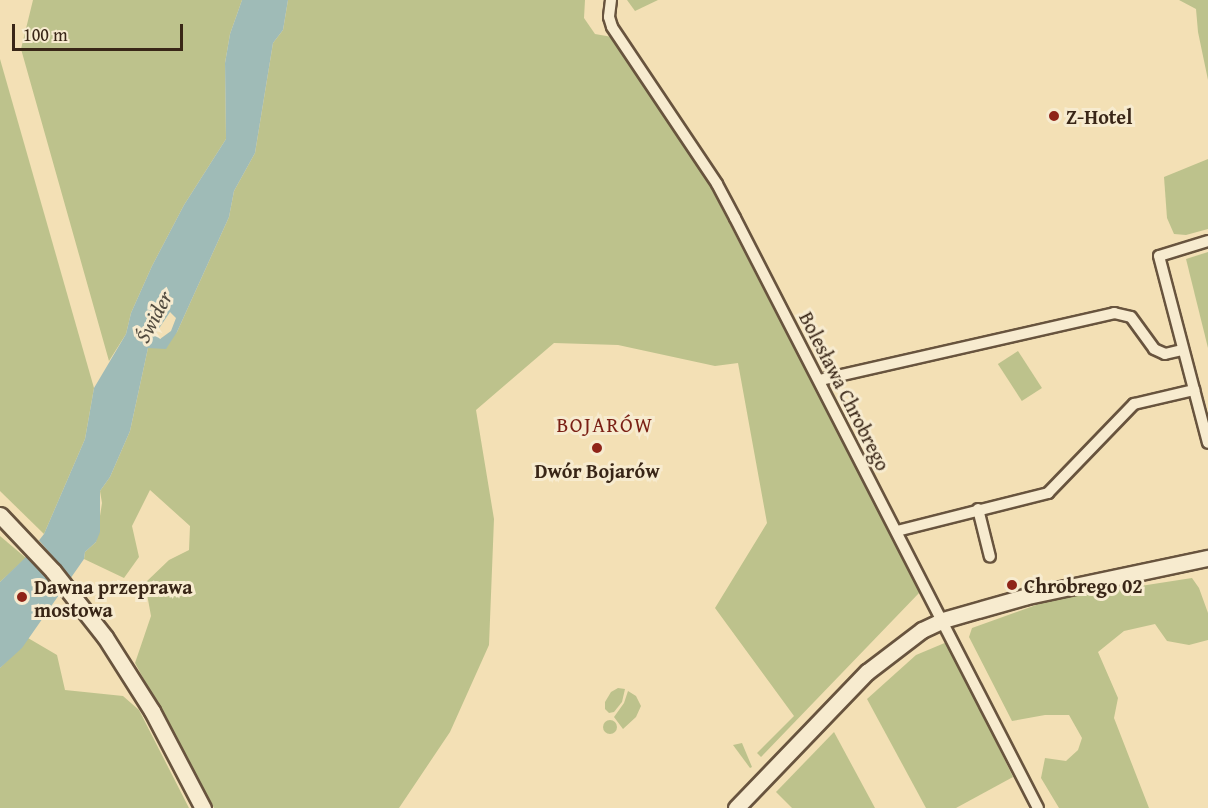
<!DOCTYPE html>
<html>
<head>
<meta charset="utf-8">
<style>
	body { margin:0 }
	#map { position:relative; width:1208px; height:808px; overflow:hidden; background:#f3e0b5; font-family:"Gentium Book Plus",serif }
	div>[style] { position:absolute }
	.green>* { inset:0; background:#bdc28c; transform-origin:0 0 }
	.round { border-radius:50% }
	.water>* { inset:0; background:#9fbbb7 }
	.pier>* { inset:0; background:#f3e0b5 }
	.roads { filter:drop-shadow(2px 0 #68543e) drop-shadow(-2px 0 #68543e) drop-shadow(0 2px #68543e) drop-shadow(0 -2px #68543e) }
	.street>* { height:10px; margin:-5px; padding:0 5px; transform-origin:5px; border-radius:5px; background:#f7ebcf }
	.secondary>* { height:15px; margin:-7.5px; padding:0 7.5px; transform-origin:7.5px; border-radius:7.5px; background:#f7ebcf }
	.dots>* { width:16px; height:16px; translate:-50% -50%; box-sizing:border-box; border:3px solid #f7ebcf; border-radius:50% }
	span { translate:-50% -50%; white-space:nowrap; text-align:center; line-height:1.15; -webkit-text-stroke:6px #f7ebcf; paint-order:stroke }
	.poi-label { font-size:20px; color:#392617; font-weight:700 }
	.left { translate:0 -50%; text-align:left }
	.street-label { font-size:20px; color:#392617 }
	.water-label { font-size:21px; color:#524b3f; font-style:italic }
	.neighbourhood-label { font-size:21px; color:#7a1f14; letter-spacing:1.5px }
	.scale { position:absolute; left:12px; top:24px; width:171px; height:27px; box-sizing:border-box; border:3px solid #392617; border-top:0; padding-left:8px; font-size:18px; line-height:21px; white-space:nowrap; color:#392617; -webkit-text-stroke:4px #f7ebcf; paint-order:stroke }
</style>
</head>
<body>
<div id="map">
	<div class="green">
		<i style="clip-path:polygon(33px 0,242px 0,230px 34px,225px 63px,226px 139px,184px 205px,152px 266px,131px 313px,126px 334px,109px 361px,21px 49px)"></i>
		<i style="clip-path:polygon(288px 0,585px 0,584px 18px,595px 34px,612px 37px,710px 186px,920px 592px,761px 757px,757px 753px,794px 716px,715px 608px,767px 523px,738px 363px,715px 366px,618px 345px,554px 343px,476px 410px,494px 519px,489px 645px,450px 732px,399px 808px,214px 808px,135px 663px,151px 616px,145px 583px,169px 560px,189px 550px,190px 526px,150px 490px,132px 526px,139px 557px,124px 578px,84px 559px,85px 552px,96px 542px,102px 503px,100px 491px,110px 477px,130px 431px,148px 348px,177px 332px,229px 217px,234px 191px,255px 153px,273px 43px,283px 30px)"></i>
		<i style="clip-path:polygon(627px 0,658px 0,635px 11px)"></i>
		<i style="clip-path:polygon(1179px 0,1208px 0,1208px 80px,1198px 32px,1196px 9px)"></i>
		<i style="clip-path:polygon(0 59px,94px 388px,85px 439px,44px 534px,0 491px)"></i>
		<i style="clip-path:polygon(1208px 159px,1208px 229px,1186px 235px,1174px 234px,1167px 218px,1164px 177px)"></i>
		<i style="clip-path:polygon(1208px 252px,1208px 348px,1186px 259px)"></i>
		<i style="left:1018px;top:351px;width:44px;height:24px;rotate:57deg"></i>
		<i style="clip-path:polygon(0 536px,26px 558px,0 582px)"></i>
		<i style="clip-path:polygon(1192px 578px,1199px 588px,1208px 613px,1208px 640px,1189px 645px,1167px 641px,1155px 624px,1124px 631px,1098px 652px,1118px 698px,1114px 718px,1149px 808px,1059px 808px,1041px 778px,1045px 758px,1066px 761px,1078px 750px,1082px 738px,1069px 715px,1045px 715px,1012px 721px,969px 637px,972px 628px,1050px 600px)"></i>
		<i style="clip-path:polygon(28px 638px,57px 655px,65px 690px,123px 696px,139px 710px,189px 808px,0 808px,0 668px)"></i>
		<i style="clip-path:polygon(947px 642px,1013px 777px,956px 808px,926px 808px,867px 699px,916px 655px)"></i>
		<i style="clip-path:polygon(618px 688px,625px 689px,622px 702px,614px 712px,609px 713px,605px 709px,605px 702px,611px 692px)"></i>
		<i style="clip-path:polygon(628px 691px,636px 696px,641px 706px,636px 717px,623px 729px,614px 717px,624px 703px)"></i>
		<i class="round" style="left:603px;top:720px;width:14px;height:14px"></i>
		<i style="clip-path:polygon(834px 732px,875px 808px,792px 808px,776px 792px)"></i>
		<i style="clip-path:polygon(742px 743px,752px 767px,750px 768px,733px 745px)"></i>
	</div>
	<div class="water">
		<i style="clip-path:polygon(evenodd,242px 0,288px 0,283px 30px,273px 43px,255px 153px,234px 191px,229px 217px,177px 332px,166px 349px,148px 348px,130px 431px,110px 477px,100px 491px,100px 532px,96px 542px,85px 552px,84px 559px,22px 648px,0 668px,0 582px,25px 558px,44px 534px,85px 439px,94px 388px,126px 334px,131px 313px,152px 266px,184px 205px,226px 139px,225px 63px,230px 34px,242px 0,170px 312px,176px 318px,171px 331px,160px 339px,156px 333px,170px 312px)"></i>
	</div>
	<div class="pier">
		<i style="clip-path:polygon(37px 538px,72px 579px,62px 593px,26px 552px)"></i>
	</div>
	<div class="roads">
		<div class="street">
			<i style="left:611px;top:0;width:17px;rotate:97deg"></i>
			<i style="left:609px;top:17px;width:10px;rotate:73deg"></i>
			<i style="left:612px;top:27px;width:189px;rotate:56.2deg"></i>
			<i style="left:717px;top:184px;width:38px;rotate:62deg"></i>
			<i style="left:735px;top:218px;width:663px;rotate:62.82deg"></i>
			<i style="left:1208px;top:241px;width:51px;rotate:163deg"></i>
			<i style="left:1159px;top:256px;width:193px;rotate:75.3deg"></i>
			<i style="left:820px;top:380px;width:302px;rotate:-12.8deg"></i>
			<i style="left:1114px;top:313px;width:17px;rotate:13deg"></i>
			<i style="left:1131px;top:317px;width:39px;rotate:54deg"></i>
			<i style="left:1154px;top:349px;width:12px;rotate:24deg"></i>
			<i style="left:1165px;top:354px;width:18px;rotate:-13deg"></i>
			<i style="left:978px;top:509px;width:49px;rotate:76deg"></i>
			<i style="left:897px;top:531px;width:156px;rotate:-14.1deg"></i>
			<i style="left:1048px;top:493px;width:124px;rotate:-46deg"></i>
			<i style="left:1134px;top:404px;width:62px;rotate:-13.1deg"></i>
		</div>
		<div class="secondary">
			<i style="left:0;top:515px;width:77px;rotate:46.6deg"></i>
			<i style="left:53px;top:571px;width:84px;rotate:51.8deg"></i>
			<i style="left:105px;top:637px;width:88px;rotate:57.6deg"></i>
			<i style="left:152px;top:711px;width:110px;rotate:62.3deg"></i>
			<i style="left:736px;top:808px;width:189px;rotate:-46.1deg"></i>
			<i style="left:867px;top:672px;width:69px;rotate:-37.4deg"></i>
			<i style="left:922px;top:630px;width:23px;rotate:-25deg"></i>
			<i style="left:943px;top:620px;width:87px;rotate:-15.9deg"></i>
			<i style="left:1027px;top:596px;width:185px;rotate:-11.9deg"></i>
		</div>
	</div>
	<div class="dots">
		<i style="left:1054px;top:116px;background:#8f2418"></i>
		<i style="left:597px;top:448px;background:#8f2418"></i>
		<i style="left:1012px;top:585px;background:#8f2418"></i>
		<i style="left:22px;top:597px;background:#8f2418"></i>
	</div>
	<div class="poi-label">
		<span class="left" style="left:1066px;top:116px">Z-Hotel</span>
		<span style="left:597px;top:470px">Dwór Bojarów</span>
		<span class="left" style="left:1024px;top:585px">Chrobrego 02</span>
		<span class="left" style="left:34px;top:598px">Dawna przeprawa<br>mostowa</span>
	</div>
	<div class="street-label">
		<span style="left:845px;top:391px;rotate:63deg">Bolesława Chrobrego</span>
	</div>
	<div class="water-label">
		<span style="left:154px;top:317px;rotate:-62deg">Świder</span>
	</div>
	<div class="neighbourhood-label">
		<span style="left:605px;top:425px">BOJARÓW</span>
	</div>
	<div class="scale">100 m</div>
</div>
</body>
</html>
